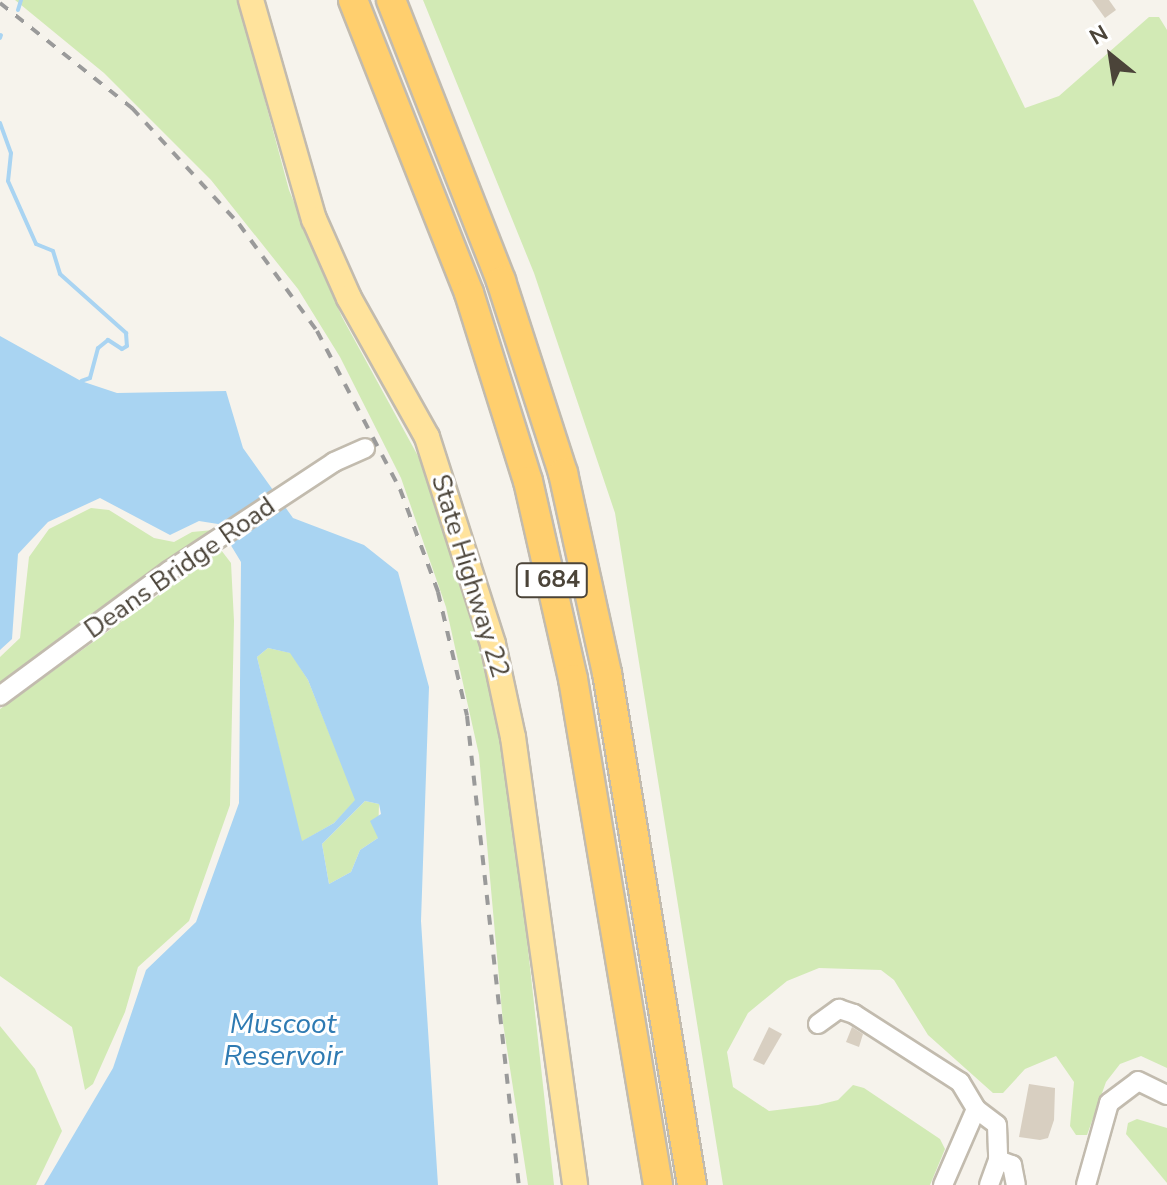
<!DOCTYPE html>
<html>
<head>
<meta charset="utf-8">
<style>
	body { margin:0 }
	#map { position:relative; width:1167px; height:1185px; overflow:hidden; background:#f6f3ec; font-family:"Nunito Sans",sans-serif }
	div>[style] { position:absolute }
	.green>* { inset:0; background:#d2eab5 }
	.water>* { inset:0; background:#a9d4f2 }
	.stream>* { height:4px; margin:-2px; padding:0 2px; transform-origin:2px; border-radius:2px; background:#a9d4f2 }
	.building>* { inset:0; background:#d8cfc1 }
	.roads { filter:drop-shadow(2px 0 #c2bbae) drop-shadow(-2px 0 #c2bbae) drop-shadow(0 2px #c2bbae) drop-shadow(0 -2px #c2bbae) }
	.minor>* { height:18px; margin:-9px; padding:0 9px; transform-origin:9px; border-radius:9px; background:#fff }
	.major>* { height:24px; margin:-12px; padding:0 12px; transform-origin:12px; border-radius:12px; background:#ffe39c }
	.highway>* { height:28px; margin:-14px; padding:0 14px; transform-origin:14px; border-radius:14px; background:#ffcf6e }
	.rail>* { height:4px; margin-top:-2px; transform-origin:0; background:repeating-linear-gradient(90deg,#9a9a9a 0 10px,transparent 0 20px) }
	span { translate:-50% -50%; white-space:nowrap; text-align:center; line-height:1.15; -webkit-text-stroke:6px #fff; paint-order:stroke }
	.shield-label span { padding:2px 6px; background:#fff; border:2px solid; border-radius:6px; -webkit-text-stroke-width:0 }
	.shield-label { font-size:24px; color:#4b4439; font-weight:700 }
	.street-label { font-size:26px; color:#4b4439 }
	.water-label { font-size:28px; color:#2e7ab2; font-style:italic }
	.north { position:absolute; left:1071px; top:16px; width:80px; height:80px; -webkit-text-stroke:6px #fff; paint-order:stroke; rotate:330deg; font-size:22px; font-weight:700; line-height:32px; text-align:center; color:#4b4439 }
	.north::after { content:''; display:block; margin:auto; width:28px; height:36px; background:#4b4439; clip-path:polygon(50% 0,100% 100%,50% 72%,0 100%) }
</style>
</head>
<body>
<div id="map">
	<div class="green">
		<i style="clip-path:polygon(15px 0,238px 0,289px 190px,342px 317px,424px 467px,481px 636px,514px 822px,554px 1185px,528px 1185px,503px 1023px,479px 755px,446px 607px,401px 478px,340px 357px,298px 289px,211px 180px,104px 73px)"></i>
		<i style="clip-path:polygon(423px 0,973px 0,1025px 108px,1059px 96px,1149px 17px,1159px 17px,1167px 30px,1167px 1068px,1141px 1056px,1120px 1064px,1106px 1082px,1087px 1135px,1076px 1135px,1070px 1126px,1074px 1082px,1056px 1056px,1025px 1069px,1003px 1093px,993px 1093px,928px 1035px,894px 980px,881px 970px,819px 968px,787px 981px,748px 1013px,727px 1052px,733px 1087px,769px 1111px,818px 1105px,838px 1100px,853px 1085px,864px 1088px,940px 1139px,945px 1149px,930px 1185px,723px 1185px,615px 513px,534px 273px)"></i>
		<i style="clip-path:polygon(91px 508px,109px 510px,154px 538px,174px 542px,192px 532px,213px 530px,0 686px,0 657px,20px 638px,29px 557px,49px 529px)"></i>
		<i style="clip-path:polygon(221px 550px,231px 563px,234px 621px,230px 805px,189px 921px,138px 967px,125px 1012px,93px 1084px,85px 1090px,72px 1027px,0 976px,0 709px)"></i>
		<i style="clip-path:polygon(268px 648px,291px 653px,308px 680px,356px 800px,334px 823px,301px 842px,257px 657px)"></i>
		<i style="clip-path:polygon(365px 801px,379px 804px,378px 838px,360px 850px,351px 872px,329px 884px,322px 844px)"></i>
		<i style="clip-path:polygon(0 1026px,35px 1069px,62px 1131px,36px 1185px,0 1185px)"></i>
		<i style="clip-path:polygon(1137px 1119px,1167px 1128px,1167px 1183px,1126px 1134px,1128px 1123px)"></i>
	</div>
	<div class="water">
		<i style="clip-path:polygon(evenodd,0 336px,81px 381px,117px 393px,226px 391px,243px 448px,293px 518px,364px 545px,398px 572px,429px 687px,421px 921px,438px 1185px,44px 1185px,113px 1068px,146px 970px,196px 922px,239px 803px,241px 562px,218px 524px,199px 521px,170px 535px,100px 498px,48px 522px,18px 554px,12px 639px,0 650px,0 336px,268px 648px,290px 653px,308px 680px,355px 800px,334px 823px,302px 841px,257px 657px,268px 648px,0 336px,365px 801px,379px 804px,381px 814px,370px 821px,378px 838px,360px 850px,351px 872px,329px 884px,322px 844px,365px 801px)"></i>
	</div>
	<div class="stream">
		<i style="left:18px;top:10px;width:10px;rotate:-73deg"></i>
		<i style="left:0;top:38px;width:3px;rotate:-72deg"></i>
		<i style="left:0;top:123px;width:32px;rotate:70deg"></i>
		<i style="left:11px;top:153px;width:28px;rotate:96deg"></i>
		<i style="left:8px;top:181px;width:69px;rotate:66deg"></i>
		<i style="left:36px;top:244px;width:18px;rotate:22deg"></i>
		<i style="left:53px;top:251px;width:24px;rotate:73deg"></i>
		<i style="left:60px;top:274px;width:89px;rotate:41.8deg"></i>
		<i style="left:126px;top:333px;width:13px;rotate:86deg"></i>
		<i style="left:127px;top:346px;width:6px;rotate:149deg"></i>
		<i style="left:122px;top:349px;width:17px;rotate:-147deg"></i>
		<i style="left:108px;top:340px;width:13px;rotate:141deg"></i>
		<i style="left:98px;top:348px;width:31px;rotate:105deg"></i>
		<i style="left:90px;top:378px;width:9px;rotate:162deg"></i>
	</div>
	<div class="building">
		<i style="clip-path:polygon(1092px 0,1109px 0,1116px 10px,1105px 18px)"></i>
		<i style="clip-path:polygon(769px 1027px,782px 1034px,764px 1065px,753px 1060px)"></i>
		<i style="clip-path:polygon(852px 1027px,863px 1034px,859px 1047px,846px 1042px)"></i>
		<i style="clip-path:polygon(1029px 1084px,1055px 1088px,1054px 1120px,1048px 1138px,1040px 1140px,1019px 1137px)"></i>
	</div>
	<div class="roads">
		<div class="minor">
			<i style="left:0;top:696px;width:210px;rotate:-36.5deg"></i>
			<i style="left:169px;top:571px;width:198px;rotate:-33.4deg"></i>
			<i style="left:334px;top:462px;width:34px;rotate:-24deg"></i>
			<i style="left:818px;top:1024px;width:26px;rotate:-36deg"></i>
			<i style="left:839px;top:1009px;width:16px;rotate:18deg"></i>
			<i style="left:854px;top:1014px;width:126px;rotate:32.7deg"></i>
			<i style="left:960px;top:1082px;width:31px;rotate:59deg"></i>
			<i style="left:943px;top:1185px;width:83px;rotate:-66.5deg"></i>
			<i style="left:976px;top:1109px;width:26px;rotate:37deg"></i>
			<i style="left:997px;top:1125px;width:35px;rotate:88deg"></i>
			<i style="left:989px;top:1185px;width:27px;rotate:-70deg"></i>
			<i style="left:998px;top:1160px;width:15px;rotate:20deg"></i>
			<i style="left:1012px;top:1165px;width:20px;rotate:79deg"></i>
			<i style="left:1086px;top:1185px;width:85px;rotate:-74.3deg"></i>
			<i style="left:1109px;top:1103px;width:36px;rotate:-37deg"></i>
			<i style="left:1138px;top:1081px;width:32px;rotate:26deg"></i>
		</div>
		<div class="major">
			<i style="left:251px;top:0;width:228px;rotate:74deg"></i>
			<i style="left:314px;top:219px;width:86px;rotate:66.1deg"></i>
			<i style="left:349px;top:298px;width:159px;rotate:60.7deg"></i>
			<i style="left:427px;top:437px;width:217px;rotate:72.3deg"></i>
			<i style="left:493px;top:644px;width:95px;rotate:77.9deg"></i>
			<i style="left:513px;top:737px;width:452px;rotate:82.1deg"></i>
		</div>
		<div class="highway">
			<i style="left:353px;top:0;width:315px;rotate:68.4deg"></i>
			<i style="left:469px;top:293px;width:197px;rotate:72.6deg"></i>
			<i style="left:528px;top:481px;width:203px;rotate:77.2deg"></i>
			<i style="left:573px;top:679px;width:513px;rotate:80.46deg"></i>
			<i style="left:391px;top:0;width:302px;rotate:68.6deg"></i>
			<i style="left:501px;top:281px;width:202px;rotate:72.1deg"></i>
			<i style="left:563px;top:473px;width:205px;rotate:77.6deg"></i>
			<i style="left:607px;top:673px;width:519px;rotate:80.57deg"></i>
		</div>
	</div>
	<div class="rail">
		<i style="left:0;top:3px;width:169px;rotate:38.5deg"></i>
		<i style="left:132px;top:108px;width:158px;rotate:47.3deg"></i>
		<i style="left:239px;top:224px;width:132px;rotate:53.9deg"></i>
		<i style="left:317px;top:331px;width:178px;rotate:62.3deg"></i>
		<i style="left:400px;top:489px;width:110px;rotate:69.7deg"></i>
		<i style="left:438px;top:592px;width:127px;rotate:76.8deg"></i>
		<i style="left:467px;top:716px;width:472px;rotate:83.7deg"></i>
	</div>
	<div class="shield-label">
		<span style="left:552px;top:580px">I 684</span>
	</div>
	<div class="street-label">
		<span style="left:180px;top:568px;rotate:-35deg">Deans Bridge Road</span>
		<span style="left:470px;top:576px;rotate:73deg">State Highway 22</span>
	</div>
	<div class="water-label">
		<span style="left:283px;top:1040px">Muscoot<br>Reservoir</span>
	</div>
	<div class="north">N</div>
</div>
</body>
</html>
